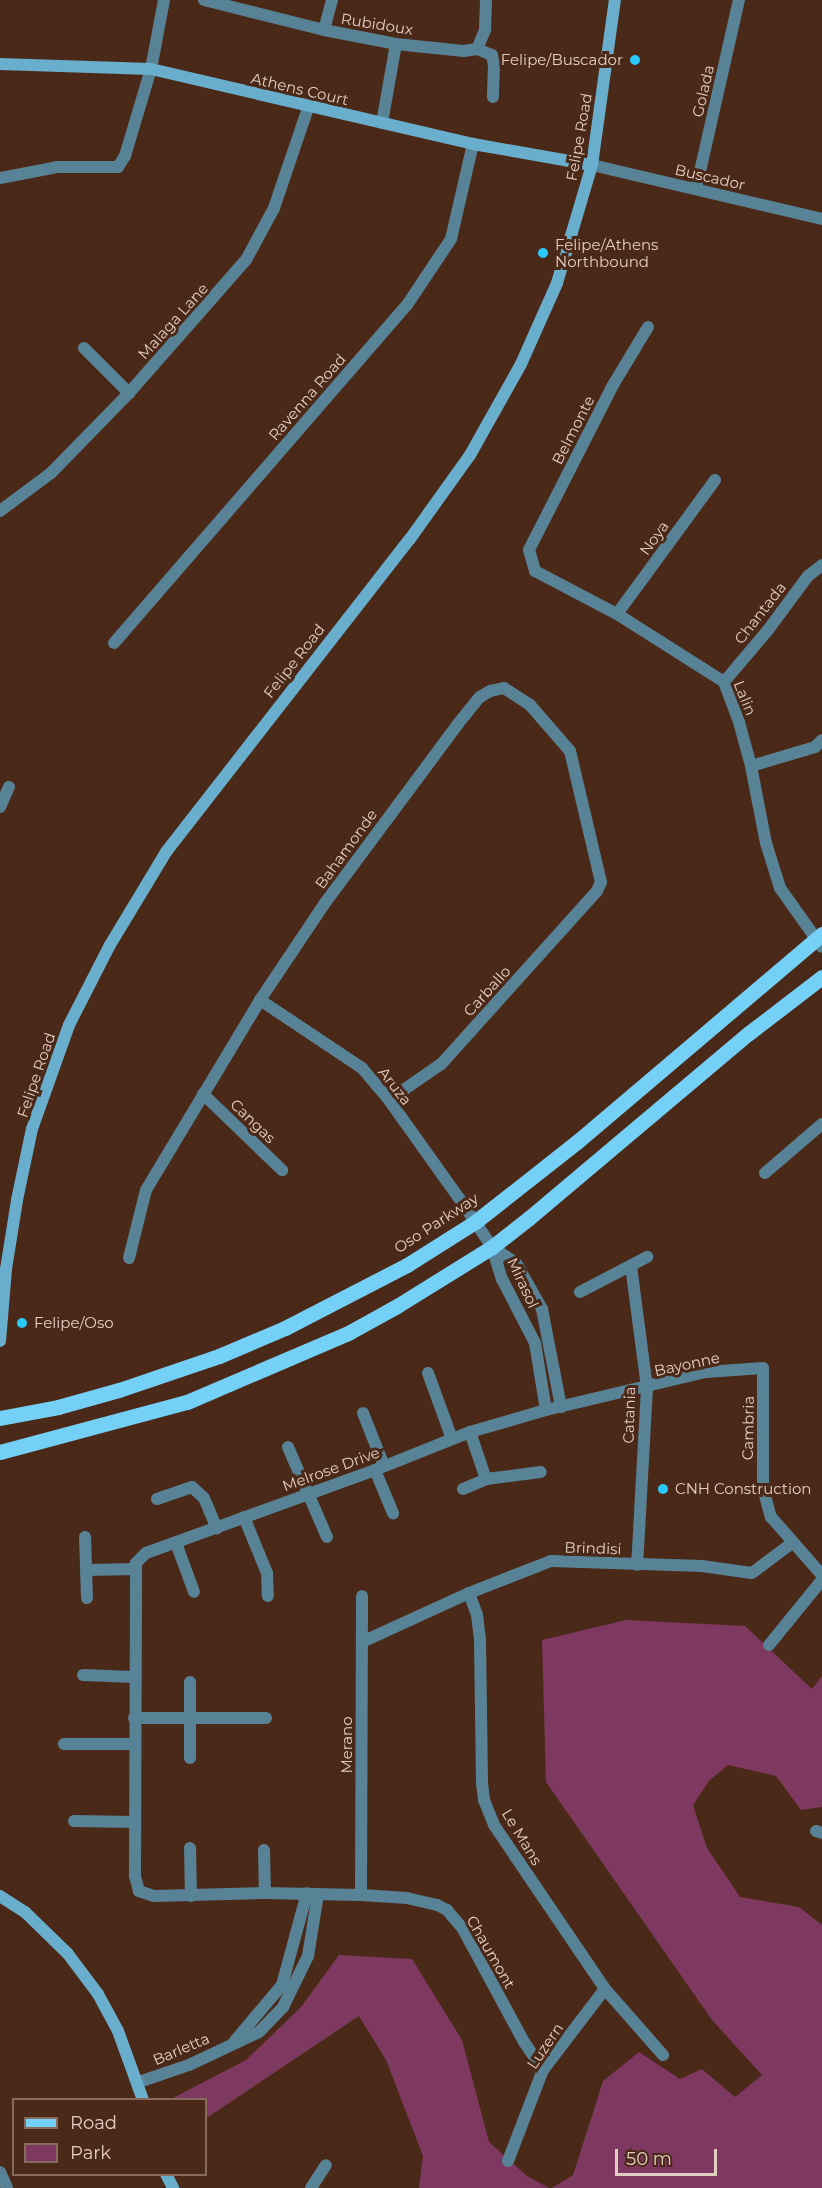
<!DOCTYPE html>
<html>
<head>
<meta charset="utf-8">
<style>
	body { margin:0 }
	#map { position:relative; width:822px; height:2188px; overflow:hidden; background:#4b2918; font-family:Montserrat,sans-serif }
	div>[style] { position:absolute }
	.green>* { inset:0; background:#7d395f }
	.street>* { height:12px; margin:-6px; padding:0 6px; transform-origin:6px; border-radius:6px; background:#588295 }
	.secondary>* { height:12px; margin:-6px; padding:0 6px; transform-origin:6px; border-radius:6px; background:#69aecc }
	.primary>* { height:15px; margin:-7.5px; padding:0 7.5px; transform-origin:7.5px; border-radius:7.5px; background:#75d0f7 }
	.dots>* { width:16px; height:16px; translate:-50% -50%; box-sizing:border-box; border:3px solid #4b2918; border-radius:50% }
	span { translate:-50% -50%; white-space:nowrap; text-align:center; line-height:1.15; -webkit-text-stroke:6px #4b2918; paint-order:stroke }
	.street-label { font-size:15px; color:#e3ccc2 }
	.poi-label { font-size:15px; color:#e3ccc2 }
	.right { translate:-100% -50%; text-align:right }
	.left { translate:0 -50%; text-align:left }
	.legend { position:absolute; left:12px; top:2098px; width:195px; height:78px; box-sizing:border-box; background:#4b2918; border:2px solid #886a5c; margin:0; padding:8px 10px; list-style:none; font-size:18px; color:#e3ccc2 }
	.legend li { display:flex; align-items:center; gap:12px; height:30px }
	.legend b { width:30px; border:2px solid #886a5c }
	.scale { position:absolute; left:615px; top:2149px; width:102px; height:27px; box-sizing:border-box; border:3px solid #e3ccc2; border-top:0; padding-left:8px; font-size:18px; line-height:21px; white-space:nowrap; color:#e3ccc2; -webkit-text-stroke:4px #4b2918; paint-order:stroke }
</style>
</head>
<body>
<div id="map">
	<div class="green">
		<i style="clip-path:polygon(626px 1620px,745px 1626px,812px 1689px,822px 1676px,822px 1807px,801px 1810px,776px 1776px,728px 1765px,709px 1781px,693px 1805px,707px 1848px,740px 1897px,799px 1907px,822px 1925px,822px 2188px,552px 2188px,573px 2175px,603px 2081px,639px 2052px,680px 2079px,702px 2069px,735px 2097px,762px 2075px,712px 2020px,546px 1782px,542px 1640px)"></i>
		<i style="clip-path:polygon(339px 1955px,412px 1959px,462px 2040px,489px 2142px,527px 2176px,549px 2188px,419px 2188px,423px 2156px,386px 2060px,359px 2016px,208px 2117px,206px 2116px,206px 2100px,173px 2098px,246px 2060px,301px 2007px)"></i>
	</div>
	<div class="street">
		<i style="left:204px;top:0;width:124px;rotate:14deg"></i>
		<i style="left:324px;top:30px;width:73px;rotate:11deg"></i>
		<i style="left:396px;top:44px;width:68px;rotate:5.9deg"></i>
		<i style="left:464px;top:51px;width:13px;rotate:-9deg"></i>
		<i style="left:324px;top:30px;width:31px;rotate:-75deg"></i>
		<i style="left:477px;top:49px;width:16px;rotate:22deg"></i>
		<i style="left:492px;top:55px;width:11px;rotate:80deg"></i>
		<i style="left:494px;top:66px;width:31px;rotate:92deg"></i>
		<i style="left:477px;top:49px;width:21px;rotate:-67deg"></i>
		<i style="left:485px;top:30px;width:30px;rotate:-88deg"></i>
		<i style="left:382px;top:123px;width:80px;rotate:-80deg"></i>
		<i style="left:592px;top:165px;width:236px;rotate:13.2deg"></i>
		<i style="left:0;top:178px;width:58px;rotate:-10.9deg"></i>
		<i style="left:57px;top:167px;width:61px"></i>
		<i style="left:118px;top:167px;width:13px;rotate:-58deg"></i>
		<i style="left:125px;top:156px;width:91px;rotate:-73.4deg"></i>
		<i style="left:151px;top:69px;width:70px;rotate:-79.3deg"></i>
		<i style="left:696px;top:189px;width:194px;rotate:-77.2deg"></i>
		<i style="left:648px;top:327px;width:68px;rotate:121.1deg"></i>
		<i style="left:613px;top:385px;width:185px;rotate:117deg"></i>
		<i style="left:529px;top:550px;width:22px;rotate:74deg"></i>
		<i style="left:535px;top:571px;width:93px;rotate:27.7deg"></i>
		<i style="left:617px;top:614px;width:127px;rotate:32.4deg"></i>
		<i style="left:724px;top:682px;width:43px;rotate:69.4deg"></i>
		<i style="left:739px;top:722px;width:46px;rotate:74.7deg"></i>
		<i style="left:751px;top:766px;width:78px;rotate:79deg"></i>
		<i style="left:766px;top:843px;width:47px;rotate:72.7deg"></i>
		<i style="left:780px;top:888px;width:72px;rotate:54.6deg"></i>
		<i style="left:84px;top:348px;width:64px;rotate:45deg"></i>
		<i style="left:0;top:511px;width:64px;rotate:-36.7deg"></i>
		<i style="left:51px;top:473px;width:112px;rotate:-45.7deg"></i>
		<i style="left:129px;top:393px;width:177px;rotate:-48.7deg"></i>
		<i style="left:246px;top:260px;width:59px;rotate:-61.7deg"></i>
		<i style="left:274px;top:208px;width:106px;rotate:-71.2deg"></i>
		<i style="left:617px;top:614px;width:166px;rotate:-53.8deg"></i>
		<i style="left:114px;top:643px;width:447px;rotate:-49.1deg"></i>
		<i style="left:407px;top:305px;width:79px;rotate:-56.3deg"></i>
		<i style="left:451px;top:239px;width:98px;rotate:-77deg"></i>
		<i style="left:724px;top:682px;width:68px;rotate:-49.8deg"></i>
		<i style="left:768px;top:630px;width:67px;rotate:-53.5deg"></i>
		<i style="left:808px;top:576px;width:18px;rotate:-38deg"></i>
		<i style="left:751px;top:766px;width:67px;rotate:-16.5deg"></i>
		<i style="left:815px;top:747px;width:10px;rotate:-45deg"></i>
		<i style="left:0;top:807px;width:22px;rotate:-66deg"></i>
		<i style="left:260px;top:1000px;width:123px;rotate:33.7deg"></i>
		<i style="left:362px;top:1068px;width:42px;rotate:49.8deg"></i>
		<i style="left:389px;top:1100px;width:120px;rotate:54.5deg"></i>
		<i style="left:459px;top:1198px;width:59px;rotate:56deg"></i>
		<i style="left:492px;top:1247px;width:34px;rotate:73deg"></i>
		<i style="left:502px;top:1279px;width:72px;rotate:62.7deg"></i>
		<i style="left:535px;top:1343px;width:68px;rotate:80.7deg"></i>
		<i style="left:203px;top:1094px;width:110px;rotate:43.9deg"></i>
		<i style="left:765px;top:1173px;width:75px;rotate:-40.7deg"></i>
		<i style="left:492px;top:1247px;width:29px;rotate:34deg"></i>
		<i style="left:516px;top:1263px;width:53px;rotate:60.5deg"></i>
		<i style="left:542px;top:1309px;width:100px;rotate:79deg"></i>
		<i style="left:129px;top:1258px;width:70px;rotate:-76deg"></i>
		<i style="left:146px;top:1190px;width:222px;rotate:-59deg"></i>
		<i style="left:260px;top:1000px;width:117px;rotate:-56.2deg"></i>
		<i style="left:325px;top:903px;width:222px;rotate:-53.4deg"></i>
		<i style="left:457px;top:725px;width:36px;rotate:-51deg"></i>
		<i style="left:480px;top:697px;width:12px;rotate:-31deg"></i>
		<i style="left:490px;top:691px;width:14px;rotate:-12deg"></i>
		<i style="left:504px;top:688px;width:31px;rotate:33deg"></i>
		<i style="left:530px;top:705px;width:61px;rotate:49deg"></i>
		<i style="left:570px;top:751px;width:135px;rotate:76.7deg"></i>
		<i style="left:601px;top:882px;width:10px;rotate:114deg"></i>
		<i style="left:597px;top:891px;width:233px;rotate:132deg"></i>
		<i style="left:441px;top:1064px;width:63px;rotate:145.3deg"></i>
		<i style="left:631px;top:1266px;width:123px;rotate:82.5deg"></i>
		<i style="left:647px;top:1388px;width:177px;rotate:93.2deg"></i>
		<i style="left:580px;top:1292px;width:76px;rotate:-27.6deg"></i>
		<i style="left:428px;top:1373px;width:70px;rotate:70deg"></i>
		<i style="left:363px;top:1413px;width:57px;rotate:68.4deg"></i>
		<i style="left:470px;top:1432px;width:50px;rotate:71.2deg"></i>
		<i style="left:486px;top:1479px;width:55px;rotate:-7.3deg"></i>
		<i style="left:288px;top:1447px;width:98px;rotate:66.6deg"></i>
		<i style="left:375px;top:1470px;width:47px;rotate:67.3deg"></i>
		<i style="left:463px;top:1489px;width:25px;rotate:-23deg"></i>
		<i style="left:157px;top:1499px;width:37px;rotate:-19deg"></i>
		<i style="left:192px;top:1487px;width:16px;rotate:43deg"></i>
		<i style="left:204px;top:1498px;width:33px;rotate:67deg"></i>
		<i style="left:244px;top:1517px;width:61px;rotate:67.7deg"></i>
		<i style="left:267px;top:1573px;width:23px;rotate:88deg"></i>
		<i style="left:85px;top:1537px;width:33px;rotate:88deg"></i>
		<i style="left:176px;top:1543px;width:52px;rotate:69.8deg"></i>
		<i style="left:469px;top:1593px;width:23px;rotate:70deg"></i>
		<i style="left:477px;top:1615px;width:24px;rotate:83deg"></i>
		<i style="left:480px;top:1639px;width:144px;rotate:89.2deg"></i>
		<i style="left:482px;top:1783px;width:17px;rotate:83deg"></i>
		<i style="left:484px;top:1800px;width:27px;rotate:68deg"></i>
		<i style="left:494px;top:1825px;width:198px;rotate:55.9deg"></i>
		<i style="left:605px;top:1989px;width:88px;rotate:48.7deg"></i>
		<i style="left:87px;top:1598px;width:28px;rotate:-92deg"></i>
		<i style="left:86px;top:1570px;width:48px;rotate:-1.2deg"></i>
		<i style="left:362px;top:1642px;width:118px;rotate:-24.6deg"></i>
		<i style="left:469px;top:1593px;width:88px;rotate:-21.3deg"></i>
		<i style="left:551px;top:1561px;width:151px;rotate:1.9deg"></i>
		<i style="left:702px;top:1566px;width:50px;rotate:8deg"></i>
		<i style="left:752px;top:1573px;width:50px;rotate:-36.9deg"></i>
		<i style="left:769px;top:1645px;width:84px;rotate:-50.8deg"></i>
		<i style="left:83px;top:1675px;width:51px;rotate:2.2deg"></i>
		<i style="left:190px;top:1682px;width:76px;rotate:90deg"></i>
		<i style="left:134px;top:1718px;width:132px"></i>
		<i style="left:64px;top:1744px;width:70px"></i>
		<i style="left:74px;top:1821px;width:61px;rotate:0.9deg"></i>
		<i style="left:816px;top:1831px;width:6px;rotate:18deg"></i>
		<i style="left:190px;top:1848px;width:48px;rotate:88.8deg"></i>
		<i style="left:264px;top:1850px;width:43px;rotate:88.7deg"></i>
		<i style="left:361px;top:1895px;width:299px;rotate:-89.8deg"></i>
		<i style="left:234px;top:2042px;width:75px;rotate:-49.9deg"></i>
		<i style="left:282px;top:1985px;width:95px;rotate:-74.8deg"></i>
		<i style="left:543px;top:2070px;width:34px;rotate:-124deg"></i>
		<i style="left:524px;top:2042px;width:128px;rotate:-118.4deg"></i>
		<i style="left:463px;top:1929px;width:25px;rotate:-130deg"></i>
		<i style="left:447px;top:1910px;width:11px;rotate:-153deg"></i>
		<i style="left:437px;top:1905px;width:31px;rotate:-167deg"></i>
		<i style="left:407px;top:1898px;width:46px;rotate:-176.3deg"></i>
		<i style="left:361px;top:1895px;width:96px;rotate:-178.8deg"></i>
		<i style="left:265px;top:1893px;width:111px;rotate:178.5deg"></i>
		<i style="left:154px;top:1896px;width:16px;rotate:-162deg"></i>
		<i style="left:139px;top:1891px;width:16px;rotate:-105deg"></i>
		<i style="left:135px;top:1876px;width:313px;rotate:-89.8deg"></i>
		<i style="left:136px;top:1563px;width:14px;rotate:-45deg"></i>
		<i style="left:146px;top:1553px;width:244px;rotate:-19.9deg"></i>
		<i style="left:375px;top:1470px;width:102px;rotate:-21.8deg"></i>
		<i style="left:470px;top:1432px;width:79px;rotate:-16.1deg"></i>
		<i style="left:546px;top:1410px;width:164px;rotate:-13.4deg"></i>
		<i style="left:706px;top:1372px;width:57px;rotate:-4deg"></i>
		<i style="left:763px;top:1368px;width:120px;rotate:90deg"></i>
		<i style="left:763px;top:1488px;width:30px;rotate:75deg"></i>
		<i style="left:771px;top:1517px;width:77px;rotate:48.7deg"></i>
		<i style="left:139px;top:2082px;width:53px;rotate:-18.8deg"></i>
		<i style="left:189px;top:2065px;width:77px;rotate:-25.2deg"></i>
		<i style="left:259px;top:2032px;width:35px;rotate:-46deg"></i>
		<i style="left:283px;top:2007px;width:57px;rotate:-63.9deg"></i>
		<i style="left:308px;top:1956px;width:63px;rotate:-80.8deg"></i>
		<i style="left:508px;top:2161px;width:97px;rotate:-69deg"></i>
		<i style="left:543px;top:2070px;width:102px;rotate:-52.6deg"></i>
		<i style="left:0;top:2172px;width:17px;rotate:66deg"></i>
		<i style="left:311px;top:2188px;width:27px;rotate:-57deg"></i>
	</div>
	<div class="secondary">
		<i style="left:0;top:64px;width:151px;rotate:1.9deg"></i>
		<i style="left:151px;top:69px;width:331px;rotate:13.1deg"></i>
		<i style="left:473px;top:144px;width:121px;rotate:10deg"></i>
		<i style="left:0;top:1341px;width:72px;rotate:-85.2deg"></i>
		<i style="left:6px;top:1269px;width:70px;rotate:-80.9deg"></i>
		<i style="left:17px;top:1200px;width:73px;rotate:-78.1deg"></i>
		<i style="left:32px;top:1129px;width:110px;rotate:-70.4deg"></i>
		<i style="left:69px;top:1025px;width:90px;rotate:-62.9deg"></i>
		<i style="left:110px;top:945px;width:109px;rotate:-58.9deg"></i>
		<i style="left:166px;top:852px;width:397px;rotate:-52.1deg"></i>
		<i style="left:410px;top:539px;width:103px;rotate:-54.5deg"></i>
		<i style="left:470px;top:455px;width:104px;rotate:-60.7deg"></i>
		<i style="left:521px;top:364px;width:89px;rotate:-66deg"></i>
		<i style="left:557px;top:283px;width:123px;rotate:-73.5deg"></i>
		<i style="left:592px;top:165px;width:167px;rotate:-82.1deg"></i>
		<i style="left:0;top:1896px;width:30px;rotate:33deg"></i>
		<i style="left:25px;top:1912px;width:60px;rotate:44.3deg"></i>
		<i style="left:68px;top:1954px;width:50px;rotate:53.1deg"></i>
		<i style="left:98px;top:1994px;width:42px;rotate:61.6deg"></i>
		<i style="left:118px;top:2031px;width:73px;rotate:70.1deg"></i>
		<i style="left:166px;top:2174px;width:16px;rotate:63deg"></i>
	</div>
	<div class="primary">
		<i style="left:0;top:1418px;width:59px;rotate:-10.7deg"></i>
		<i style="left:58px;top:1407px;width:63px;rotate:-15.6deg"></i>
		<i style="left:119px;top:1390px;width:106px;rotate:-18.8deg"></i>
		<i style="left:219px;top:1356px;width:72px;rotate:-23deg"></i>
		<i style="left:285px;top:1328px;width:137px;rotate:-27.3deg"></i>
		<i style="left:407px;top:1265px;width:80px;rotate:-32.3deg"></i>
		<i style="left:475px;top:1222px;width:131px;rotate:-38.2deg"></i>
		<i style="left:578px;top:1141px;width:320px;rotate:-40.3deg"></i>
		<i style="left:0;top:1452px;width:194px;rotate:-15deg"></i>
		<i style="left:187px;top:1402px;width:177px;rotate:-23.2deg"></i>
		<i style="left:350px;top:1332px;width:54px;rotate:-29deg"></i>
		<i style="left:397px;top:1306px;width:112px;rotate:-31.8deg"></i>
		<i style="left:492px;top:1247px;width:47px;rotate:-38.1deg"></i>
		<i style="left:529px;top:1218px;width:287px;rotate:-40.1deg"></i>
		<i style="left:749px;top:1033px;width:92px;rotate:-37.5deg"></i>
	</div>
	<div class="dots">
		<i style="left:635px;top:60px;background:#29c8ff"></i>
		<i style="left:543px;top:253px;background:#29c8ff"></i>
		<i style="left:22px;top:1323px;background:#29c8ff"></i>
		<i style="left:663px;top:1489px;background:#29c8ff"></i>
	</div>
	<div class="street-label">
		<span style="left:377px;top:24px;rotate:9deg">Rubidoux</span>
		<span style="left:300px;top:89px;rotate:13deg">Athens Court</span>
		<span style="left:703px;top:91px;rotate:-77deg">Golada</span>
		<span style="left:579px;top:137px;rotate:-80deg">Felipe Road</span>
		<span style="left:710px;top:177px;rotate:13deg">Buscador</span>
		<span style="left:173px;top:321px;rotate:-48deg">Malaga Lane</span>
		<span style="left:307px;top:397px;rotate:-49deg">Ravenna Road</span>
		<span style="left:573px;top:430px;rotate:-63deg">Belmonte</span>
		<span style="left:654px;top:538px;rotate:-54deg">Noya</span>
		<span style="left:760px;top:613px;rotate:-52deg">Chantada</span>
		<span style="left:294px;top:661px;rotate:-52deg">Felipe Road</span>
		<span style="left:745px;top:698px;rotate:68deg">Lalin</span>
		<span style="left:346px;top:849px;rotate:-54deg">Bahamonde</span>
		<span style="left:487px;top:991px;rotate:-48deg">Carballo</span>
		<span style="left:36px;top:1075px;rotate:-71deg">Felipe Road</span>
		<span style="left:395px;top:1086px;rotate:52deg">Aruza</span>
		<span style="left:253px;top:1121px;rotate:44deg">Cangas</span>
		<span style="left:436px;top:1223px;rotate:-33deg">Oso Parkway</span>
		<span style="left:523px;top:1283px;rotate:65deg">Mirasol</span>
		<span style="left:687px;top:1364px;rotate:-12deg">Bayonne</span>
		<span style="left:629px;top:1415px;rotate:-88deg">Catania</span>
		<span style="left:748px;top:1428px;rotate:-89deg">Cambria</span>
		<span style="left:331px;top:1469px;rotate:-20deg">Melrose Drive</span>
		<span style="left:593px;top:1548px;rotate:2deg">Brindisi</span>
		<span style="left:347px;top:1745px;rotate:-90deg">Merano</span>
		<span style="left:522px;top:1837px;rotate:59deg">Le Mans</span>
		<span style="left:491px;top:1952px;rotate:60deg">Chaumont</span>
		<span style="left:545px;top:2046px;rotate:-56deg">Luzern</span>
		<span style="left:181px;top:2049px;rotate:-23deg">Barletta</span>
	</div>
	<div class="poi-label">
		<span class="right" style="left:623px;top:60px">Felipe/Buscador</span>
		<span class="left" style="left:555px;top:253px">Felipe/Athens<br>Northbound</span>
		<span class="left" style="left:34px;top:1323px">Felipe/Oso</span>
		<span class="left" style="left:675px;top:1489px">CNH Construction</span>
	</div>
	<ul class="legend">
	<li><b style="height:8px;background:#75d0f7"></b>Road</li>
	<li><b style="height:16px;background:#7d395f"></b>Park</li>
	</ul>
	<div class="scale">50 m</div>
</div>
</body>
</html>
